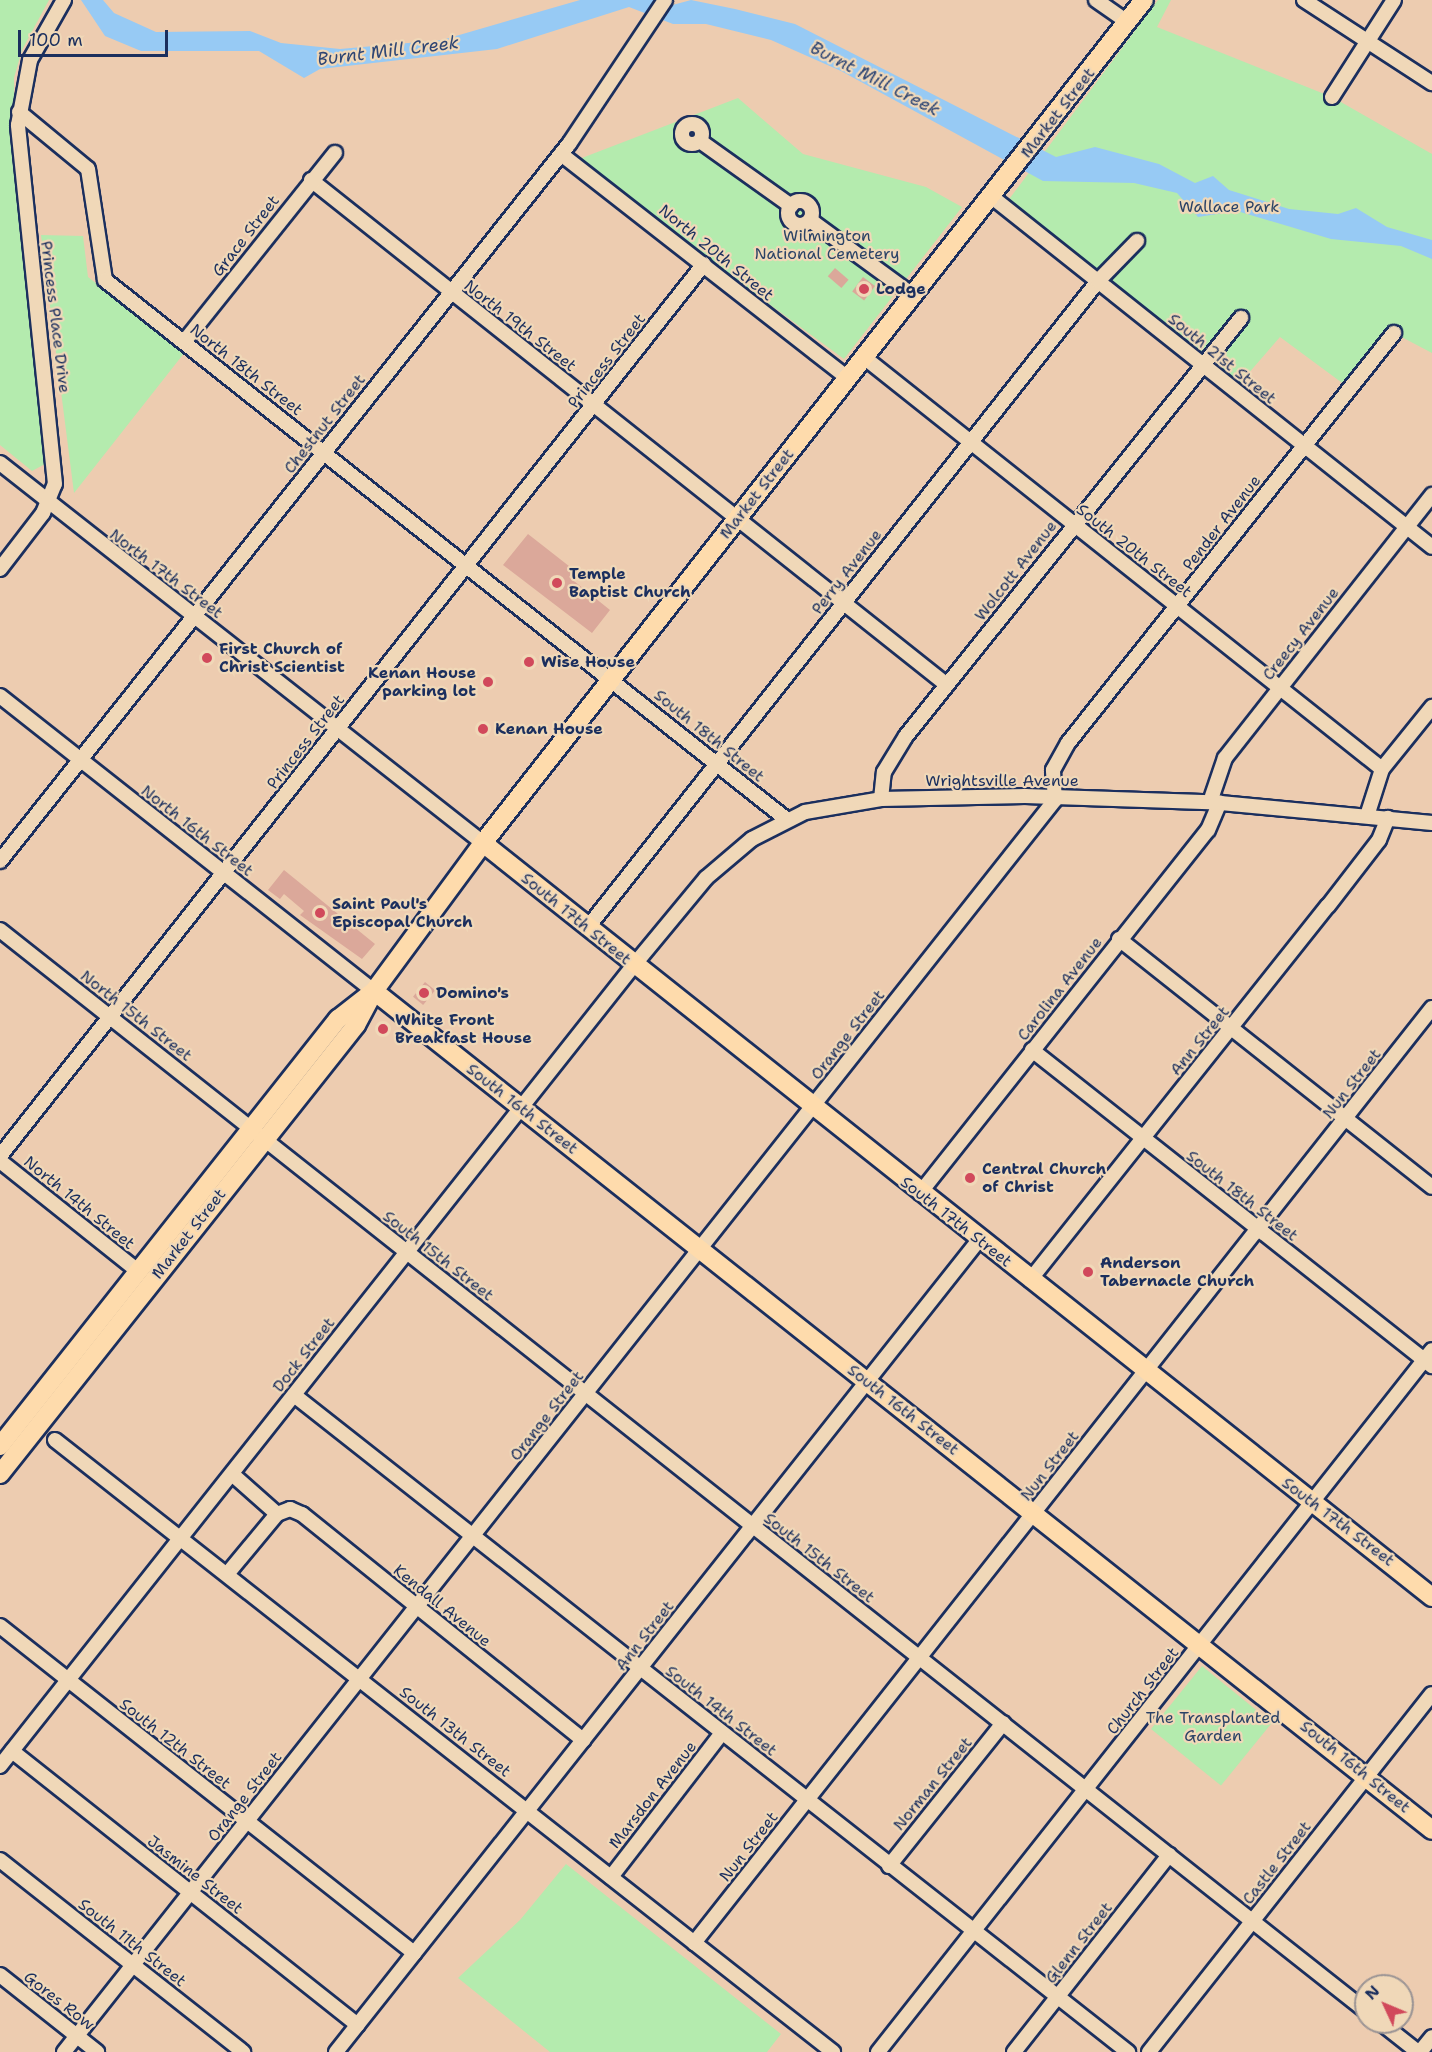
<!DOCTYPE html>
<html>
<head>
<meta charset="utf-8">
<style>
	body { margin:0 }
	#map { position:relative; width:1432px; height:2052px; overflow:hidden; background:#edccb0; font-family:"Shantell Sans",sans-serif }
	div>[style] { position:absolute }
	.green>* { inset:0; background:#b4ebae; transform-origin:0 0 }
	.water>* { inset:0; background:#97caf4 }
	.building>* { inset:0; background:#dba89a; transform-origin:0 0 }
	.roads { filter:drop-shadow(2px 0 #1b2f5e) drop-shadow(-2px 0 #1b2f5e) drop-shadow(0 2px #1b2f5e) drop-shadow(0 -2px #1b2f5e) }
	.minor>* { height:14px; margin:-7px; padding:0 7px; transform-origin:7px; border-radius:7px; background:#f0d8b8 }
	.minor>.ring { margin:-7px; padding:0; box-sizing:content-box; background:none; border:14px solid #f0d8b8; border-radius:50% }
	.major>* { height:18px; margin:-9px; padding:0 9px; transform-origin:9px; border-radius:9px; background:#fedbac }
	.dots>* { width:16px; height:16px; translate:-50% -50%; box-sizing:border-box; border:3px solid #f0d8b8; border-radius:50% }
	span { translate:-50% -50%; white-space:nowrap; text-align:center; line-height:1.15; -webkit-text-stroke:4.5px #f0d8b8; paint-order:stroke }
	.street-label { font-size:16px; color:#1b2f5e }
	.park-label { font-size:16px; color:#2a4266 }
	.poi-label { font-size:16px; color:#1b2f5e; font-weight:700 }
	.left { translate:0 -50%; text-align:left }
	.right { translate:-100% -50%; text-align:right }
	.water-label { font-size:18px; color:#2e4674; font-style:italic }
	.north { position:absolute; left:1354px; top:1974px; width:60px; height:60px; box-sizing:border-box; background:#f0d8b8; border:2px solid #9b9494; border-radius:50%; rotate:314deg; font-size:16px; font-weight:700; line-height:24px; text-align:center; color:#1b2f5e }
	.north::after { content:''; display:block; margin:auto; width:21px; height:27px; background:#d1495b; clip-path:polygon(50% 0,100% 100%,50% 72%,0 100%) }
	.scale { position:absolute; left:18px; top:30px; width:150px; height:27px; box-sizing:border-box; border:3px solid #1b2f5e; border-top:0; padding-left:8px; font-size:18px; line-height:21px; white-space:nowrap; color:#1b2f5e; -webkit-text-stroke:4px #f0d8b8; paint-order:stroke }
</style>
</head>
<body>
<div id="map">
	<div class="green">
		<i style="clip-path:polygon(0 0,49px 0,22px 50px,14px 78px,15px 173px,46px 452px,45px 464px,32px 471px,0 445px)"></i>
		<i style="clip-path:polygon(1158px 0,1171px 0,1157px 27px,1332px 97px,1432px 154px,1432px 353px,1394px 333px,1349px 388px,1280px 337px,1234px 390px,1004px 206px)"></i>
		<i style="clip-path:polygon(738px 98px,803px 154px,926px 187px,962px 207px,844px 359px,574px 161px)"></i>
		<i style="clip-path:polygon(41px 235px,83px 236px,88px 277px,185px 352px,74px 493px)"></i>
		<i style="left:1202px;top:1666px;width:90px;height:81px;rotate:39deg"></i>
		<i style="clip-path:polygon(566px 1864px,781px 2034px,767px 2052px,550px 2052px,458px 1978px,520px 1920px)"></i>
	</div>
	<div class="water">
		<i style="clip-path:polygon(81px 0,103px 0,114px 13px,156px 32px,250px 31px,281px 43px,340px 49px,442px 40px,580px 0,655px 0,669px 6px,691px 0,735px 9px,795px 24px,1056px 157px,1095px 147px,1159px 164px,1195px 183px,1213px 176px,1229px 190px,1289px 209px,1338px 214px,1356px 208px,1387px 227px,1432px 240px,1432px 259px,1401px 246px,1331px 239px,1237px 211px,1198px 217px,1177px 193px,1134px 183px,1043px 181px,841px 71px,771px 40px,706px 24px,673px 24px,629px 7px,497px 49px,320px 69px,304px 78px,259px 51px,141px 51px,105px 36px)"></i>
	</div>
	<div class="building">
		<i style="left:835px;top:268px;width:18px;height:11px;rotate:41deg"></i>
		<i style="left:863px;top:277px;width:15px;height:18px;rotate:37deg"></i>
		<i style="clip-path:polygon(528px 534px,574px 570px,569px 577px,610px 610px,592px 633px,503px 565px)"></i>
		<i style="clip-path:polygon(284px 870px,375px 944px,362px 959px,300px 915px,304px 911px,284px 894px,280px 899px,268px 890px)"></i>
		<i style="left:425px;top:982px;width:13px;height:19px;rotate:39deg"></i>
	</div>
	<div class="roads">
		<div class="minor">
			<i style="left:1096px;top:0;width:39px;rotate:35deg"></i>
			<i style="left:1304px;top:0;width:153px;rotate:33deg"></i>
			<i style="left:1332px;top:97px;width:115px;rotate:-57.4deg"></i>
			<i style="left:19px;top:112px;width:89px;rotate:39.6deg"></i>
			<i style="left:88px;top:169px;width:112px;rotate:81.3deg"></i>
			<i style="left:105px;top:280px;width:868px;rotate:38.36deg"></i>
			<i class="ring" style="left:682px;top:124px;width:6px;height:6px"></i>
			<i style="left:700px;top:141px;width:112px;rotate:35.5deg"></i>
			<i style="left:561px;top:154px;width:365px;rotate:38deg"></i>
			<i style="left:311px;top:180px;width:812px;rotate:38.45deg"></i>
			<i style="left:992px;top:197px;width:562px;rotate:38.5deg"></i>
			<i class="ring" style="left:788px;top:201px;width:10px;height:10px"></i>
			<i style="left:810px;top:220px;width:129px;rotate:36.2deg"></i>
			<i style="left:184px;top:342px;width:242px;rotate:-51.4deg"></i>
			<i style="left:865px;top:358px;width:660px;rotate:38.48deg"></i>
			<i style="left:0;top:463px;width:615px;rotate:38.19deg"></i>
			<i style="left:0;top:569px;width:71px;rotate:-52.5deg"></i>
			<i style="left:43px;top:513px;width:31px;rotate:-68deg"></i>
			<i style="left:55px;top:484px;width:361px;rotate:-95.9deg"></i>
			<i style="left:18px;top:125px;width:66px;rotate:-79.5deg"></i>
			<i style="left:30px;top:60px;width:69px;rotate:-60.5deg"></i>
			<i style="left:0;top:696px;width:476px;rotate:38.3deg"></i>
			<i style="left:881px;top:799px;width:27px;rotate:-84deg"></i>
			<i style="left:884px;top:772px;width:42px;rotate:-58.6deg"></i>
			<i style="left:906px;top:736px;width:536px;rotate:-51.29deg"></i>
			<i style="left:1210px;top:802px;width:46px;rotate:-71.2deg"></i>
			<i style="left:1225px;top:758px;width:335px;rotate:-51.8deg"></i>
			<i style="left:1367px;top:816px;width:49px;rotate:-72.3deg"></i>
			<i style="left:1382px;top:769px;width:80px;rotate:-51.1deg"></i>
			<i style="left:0;top:861px;width:915px;rotate:-51.57deg"></i>
			<i style="left:569px;top:144px;width:173px;rotate:-56.3deg"></i>
			<i style="left:588px;top:927px;width:823px;rotate:-51.71deg"></i>
			<i style="left:1098px;top:281px;width:56px;rotate:-45.7deg"></i>
			<i style="left:0;top:930px;width:1742px;rotate:38.36deg"></i>
			<i style="left:1119px;top:939px;width:399px;rotate:38.4deg"></i>
			<i style="left:1032px;top:1050px;width:510px;rotate:38.31deg"></i>
			<i style="left:0;top:1156px;width:1136px;rotate:-51.72deg"></i>
			<i style="left:0;top:1161px;width:176px;rotate:38.6deg"></i>
			<i style="left:920px;top:1193px;width:463px;rotate:-51.6deg"></i>
			<i style="left:1208px;top:830px;width:30px;rotate:-67deg"></i>
			<i style="left:1030px;top:1280px;width:478px;rotate:-51.5deg"></i>
			<i style="left:1328px;top:906px;width:83px;rotate:-52.3deg"></i>
			<i style="left:1379px;top:840px;width:24px;rotate:-68deg"></i>
			<i style="left:294px;top:1395px;width:1062px;rotate:38.23deg"></i>
			<i style="left:55px;top:1440px;width:990px;rotate:38.19deg"></i>
			<i style="left:232px;top:1474px;width:60px;rotate:41.6deg"></i>
			<i style="left:228px;top:1573px;width:77px;rotate:-50.3deg"></i>
			<i style="left:277px;top:1514px;width:14px;rotate:-21deg"></i>
			<i style="left:290px;top:1509px;width:13px;rotate:23deg"></i>
			<i style="left:302px;top:1514px;width:361px;rotate:38.8deg"></i>
			<i style="left:0;top:1626px;width:528px;rotate:38.3deg"></i>
			<i style="left:12px;top:1751px;width:441px;rotate:38.4deg"></i>
			<i style="left:0;top:1766px;width:1022px;rotate:-51.64deg"></i>
			<i style="left:634px;top:965px;width:113px;rotate:-50.4deg"></i>
			<i style="left:706px;top:878px;width:60px;rotate:-40.3deg"></i>
			<i style="left:752px;top:839px;width:59px;rotate:-27deg"></i>
			<i style="left:805px;top:812px;width:77px;rotate:-9.7deg"></i>
			<i style="left:881px;top:799px;width:144px;rotate:-1.2deg"></i>
			<i style="left:1025px;top:796px;width:185px;rotate:1.9deg"></i>
			<i style="left:1210px;top:802px;width:223px;rotate:5.4deg"></i>
			<i style="left:0;top:1860px;width:310px;rotate:38.3deg"></i>
			<i style="left:889px;top:1866px;width:183px;rotate:-51.4deg"></i>
			<i style="left:611px;top:1877px;width:182px;rotate:-52.4deg"></i>
			<i style="left:694px;top:1943px;width:1191px;rotate:-51.72deg"></i>
			<i style="left:0;top:1975px;width:124px;rotate:38.4deg"></i>
			<i style="left:1380px;top:2022px;width:48px;rotate:38.3deg"></i>
			<i style="left:64px;top:2052px;width:1597px;rotate:-51.64deg"></i>
			<i style="left:1055px;top:800px;width:30px;rotate:-94deg"></i>
			<i style="left:1053px;top:770px;width:31px;rotate:-61deg"></i>
			<i style="left:1068px;top:743px;width:524px;rotate:-51.51deg"></i>
			<i style="left:336px;top:2052px;width:1036px;rotate:-51.63deg"></i>
			<i style="left:878px;top:2052px;width:894px;rotate:-51.72deg"></i>
			<i style="left:1014px;top:2052px;width:251px;rotate:-51.8deg"></i>
			<i style="left:1149px;top:2052px;width:456px;rotate:-51.7deg"></i>
			<i style="left:1420px;top:2052px;width:19px;rotate:-51deg"></i>
		</div>
		<div class="major">
			<i style="left:483px;top:843px;width:1212px;rotate:38.47deg"></i>
			<i style="left:374px;top:991px;width:1350px;rotate:38.41deg"></i>
			<i style="left:0;top:1446px;width:545px;rotate:-51.64deg"></i>
			<i style="left:338px;top:1019px;width:41px;rotate:-38deg"></i>
			<i style="left:0;top:1474px;width:573px;rotate:-51.59deg"></i>
			<i style="left:356px;top:1025px;width:38px;rotate:-62deg"></i>
			<i style="left:374px;top:991px;width:184px;rotate:-53.6deg"></i>
			<i style="left:483px;top:843px;width:1071px;rotate:-51.9deg"></i>
		</div>
	</div>
	<div class="dots">
		<i style="left:864px;top:289px;background:#d1495b"></i>
		<i style="left:557px;top:583px;background:#d1495b"></i>
		<i style="left:207px;top:658px;background:#d1495b"></i>
		<i style="left:529px;top:662px;background:#d1495b"></i>
		<i style="left:488px;top:682px;background:#d1495b"></i>
		<i style="left:483px;top:729px;background:#d1495b"></i>
		<i style="left:320px;top:913px;background:#d1495b"></i>
		<i style="left:424px;top:993px;background:#d1495b"></i>
		<i style="left:383px;top:1029px;background:#d1495b"></i>
		<i style="left:970px;top:1178px;background:#d1495b"></i>
		<i style="left:1088px;top:1272px;background:#d1495b"></i>
	</div>
	<div class="street-label">
		<span style="left:1058px;top:113px;rotate:-52deg">Market Street</span>
		<span style="left:246px;top:236px;rotate:-52deg">Grace Street</span>
		<span style="left:716px;top:253px;rotate:39deg">North 20th Street</span>
		<span style="left:55px;top:317px;rotate:83deg">Princess Place Drive</span>
		<span style="left:520px;top:326px;rotate:38deg">North 19th Street</span>
		<span style="left:1222px;top:359px;rotate:39deg">South 21st Street</span>
		<span style="left:607px;top:361px;rotate:-52deg">Princess Street</span>
		<span style="left:246px;top:370px;rotate:38deg">North 18th Street</span>
		<span style="left:325px;top:424px;rotate:-52deg">Chestnut Street</span>
		<span style="left:757px;top:494px;rotate:-52deg">Market Street</span>
		<span style="left:1222px;top:523px;rotate:-52deg">Pender Avenue</span>
		<span style="left:1134px;top:551px;rotate:38deg">South 20th Street</span>
		<span style="left:1016px;top:571px;rotate:-52deg">Wolcott Avenue</span>
		<span style="left:847px;top:572px;rotate:-52deg">Perry Avenue</span>
		<span style="left:166px;top:574px;rotate:37deg">North 17th Street</span>
		<span style="left:1301px;top:634px;rotate:-52deg">Creecy Avenue</span>
		<span style="left:709px;top:736px;rotate:39deg">South 18th Street</span>
		<span style="left:306px;top:742px;rotate:-52deg">Princess Street</span>
		<span style="left:1002px;top:781px">Wrightsville Avenue</span>
		<span style="left:197px;top:831px;rotate:38deg">North 16th Street</span>
		<span style="left:576px;top:919px;rotate:39deg">South 17th Street</span>
		<span style="left:1060px;top:989px;rotate:-52deg">Carolina Avenue</span>
		<span style="left:136px;top:1016px;rotate:38deg">North 15th Street</span>
		<span style="left:848px;top:1035px;rotate:-52deg">Orange Street</span>
		<span style="left:1200px;top:1041px;rotate:-51deg">Ann Street</span>
		<span style="left:1352px;top:1084px;rotate:-52deg">Nun Street</span>
		<span style="left:522px;top:1109px;rotate:38deg">South 16th Street</span>
		<span style="left:1242px;top:1196px;rotate:38deg">South 18th Street</span>
		<span style="left:79px;top:1203px;rotate:39deg">North 14th Street</span>
		<span style="left:956px;top:1222px;rotate:38deg">South 17th Street</span>
		<span style="left:189px;top:1234px;rotate:-52deg">Market Street</span>
		<span style="left:438px;top:1256px;rotate:38deg">South 15th Street</span>
		<span style="left:304px;top:1355px;rotate:-52deg">Dock Street</span>
		<span style="left:903px;top:1410px;rotate:38deg">South 16th Street</span>
		<span style="left:547px;top:1416px;rotate:-52deg">Orange Street</span>
		<span style="left:1050px;top:1466px;rotate:-52deg">Nun Street</span>
		<span style="left:1338px;top:1522px;rotate:37deg">South 17th Street</span>
		<span style="left:819px;top:1558px;rotate:38deg">South 15th Street</span>
		<span style="left:442px;top:1606px;rotate:39deg">Kendall Avenue</span>
		<span style="left:645px;top:1636px;rotate:-52deg">Ann Street</span>
		<span style="left:1143px;top:1691px;rotate:-52deg">Church Street</span>
		<span style="left:721px;top:1711px;rotate:38deg">South 14th Street</span>
		<span style="left:455px;top:1732px;rotate:38deg">South 13th Street</span>
		<span style="left:175px;top:1744px;rotate:38deg">South 12th Street</span>
		<span style="left:1355px;top:1767px;rotate:39deg">South 16th Street</span>
		<span style="left:933px;top:1784px;rotate:-51deg">Norman Street</span>
		<span style="left:653px;top:1795px;rotate:-52deg">Marsdon Avenue</span>
		<span style="left:245px;top:1797px;rotate:-52deg">Orange Street</span>
		<span style="left:749px;top:1847px;rotate:-52deg">Nun Street</span>
		<span style="left:1277px;top:1863px;rotate:-52deg">Castle Street</span>
		<span style="left:195px;top:1875px;rotate:38deg">Jasmine Street</span>
		<span style="left:132px;top:1943px;rotate:38deg">South 11th Street</span>
		<span style="left:1079px;top:1943px;rotate:-52deg">Glenn Street</span>
		<span style="left:59px;top:2001px;rotate:38deg">Gores Row</span>
	</div>
	<div class="park-label">
		<span style="left:1229px;top:207px">Wallace Park</span>
		<span style="left:827px;top:245px">Wilmington<br>National Cemetery</span>
		<span style="left:1213px;top:1727px">The Transplanted<br>Garden</span>
	</div>
	<div class="poi-label">
		<span class="left" style="left:876px;top:289px">Lodge</span>
		<span class="left" style="left:569px;top:583px">Temple<br>Baptist Church</span>
		<span class="left" style="left:219px;top:658px">First Church of<br>Christ Scientist</span>
		<span class="left" style="left:541px;top:662px">Wise House</span>
		<span class="right" style="left:476px;top:682px">Kenan House<br>parking lot</span>
		<span class="left" style="left:495px;top:729px">Kenan House</span>
		<span class="left" style="left:332px;top:913px">Saint Paul's<br>Episcopal Church</span>
		<span class="left" style="left:436px;top:993px">Domino's</span>
		<span class="left" style="left:395px;top:1029px">White Front<br>Breakfast House</span>
		<span class="left" style="left:982px;top:1178px">Central Church<br>of Christ</span>
		<span class="left" style="left:1100px;top:1272px">Anderson<br>Tabernacle Church</span>
	</div>
	<div class="water-label">
		<span style="left:388px;top:51px;rotate:-7deg">Burnt Mill Creek</span>
		<span style="left:875px;top:79px;rotate:27deg">Burnt Mill Creek</span>
	</div>
	<div class="north">N</div>
	<div class="scale">100 m</div>
</div>
</body>
</html>
